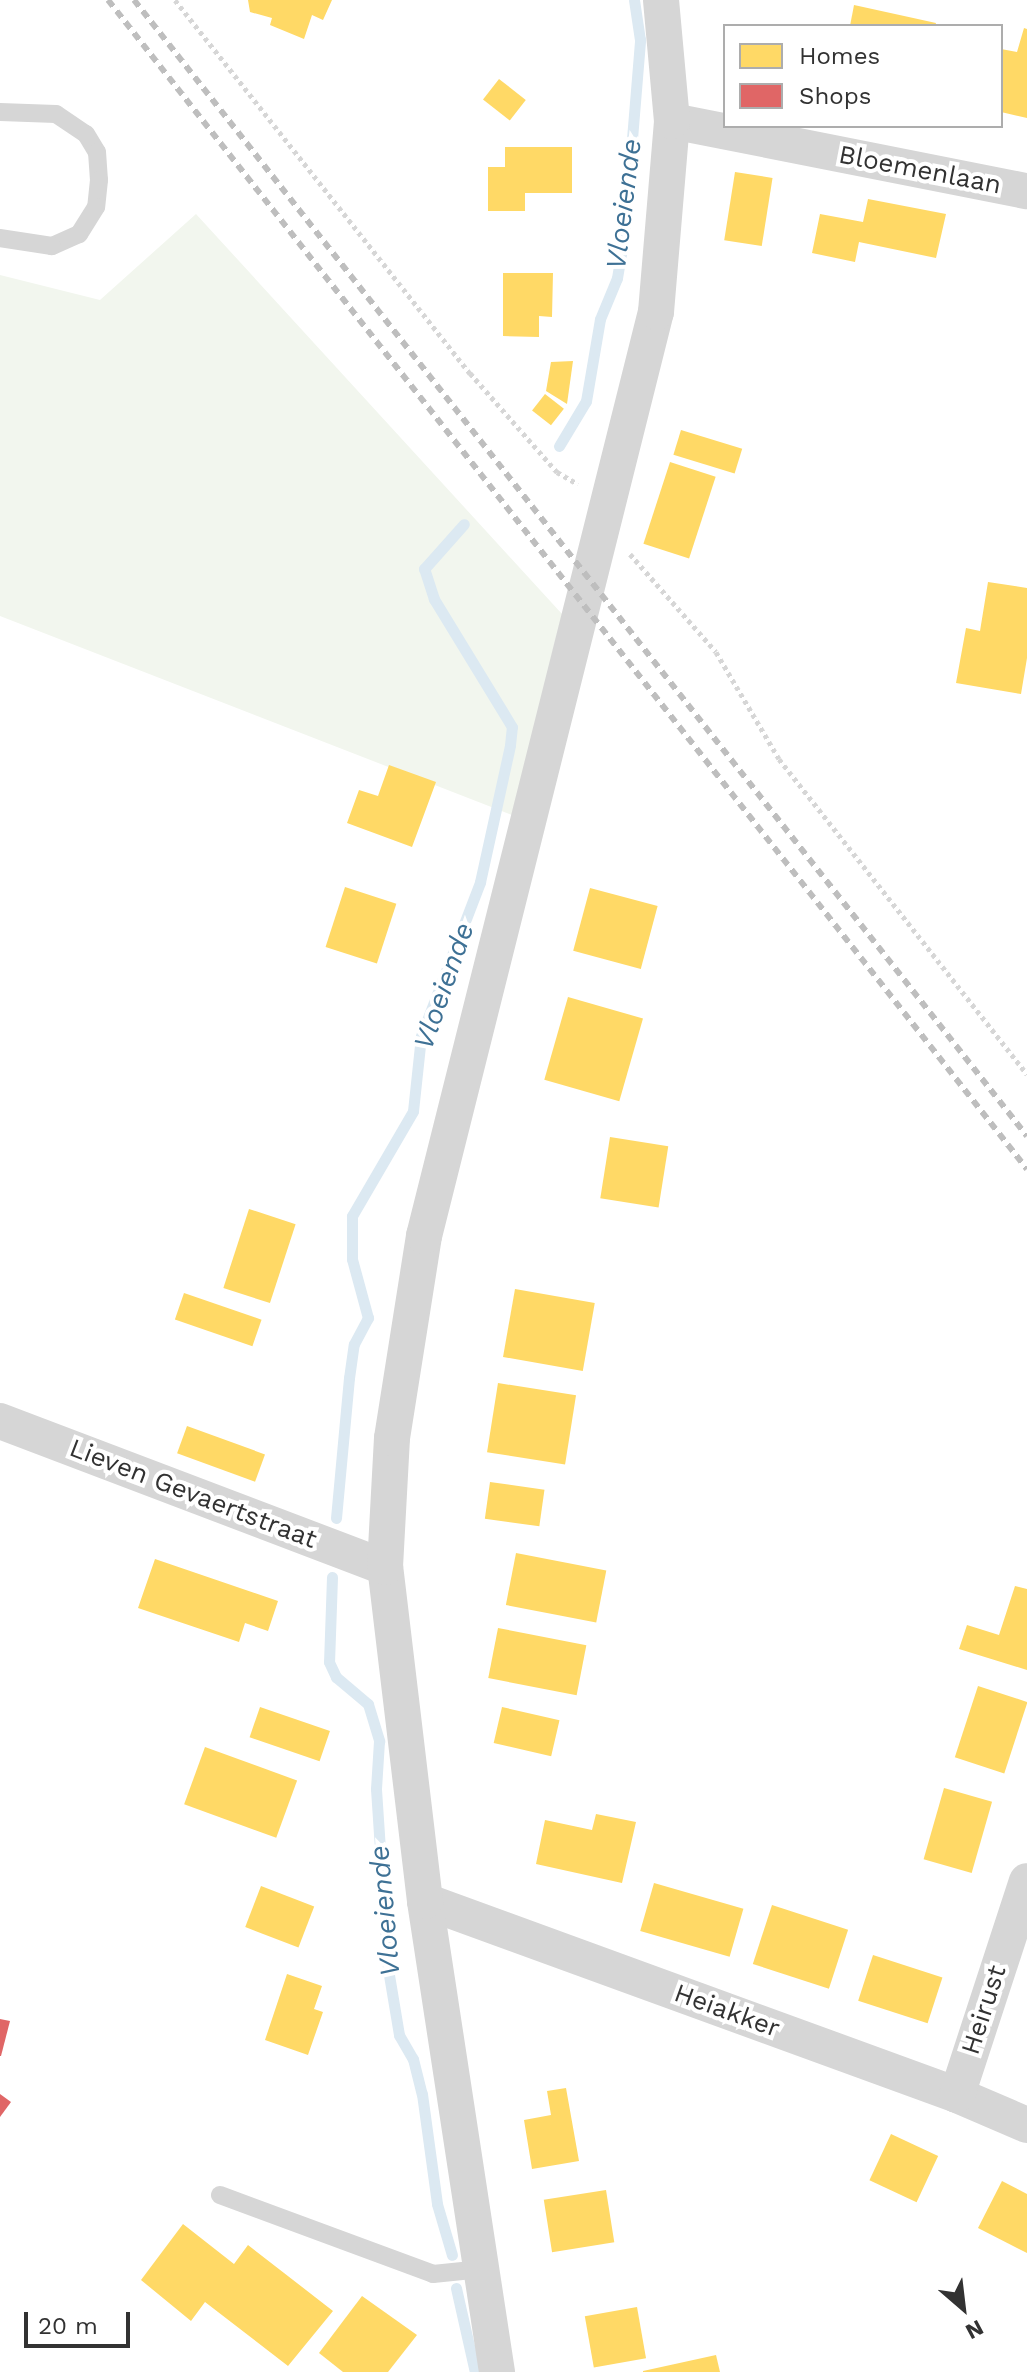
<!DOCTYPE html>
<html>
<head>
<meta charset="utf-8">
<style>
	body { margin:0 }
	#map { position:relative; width:1027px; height:2372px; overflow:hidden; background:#fff; font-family:"Work Sans",sans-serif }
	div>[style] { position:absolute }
	.green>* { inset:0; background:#f2f6ee }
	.homes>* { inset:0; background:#ffd966; transform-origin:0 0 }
	.shops>* { inset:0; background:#e06666 }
	.stream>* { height:11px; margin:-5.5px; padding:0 5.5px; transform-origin:5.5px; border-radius:5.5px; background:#dce9f2 }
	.path>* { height:5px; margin-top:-2.5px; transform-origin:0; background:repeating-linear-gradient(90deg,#d6d6d6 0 4px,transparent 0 8px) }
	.service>* { height:18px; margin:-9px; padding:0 9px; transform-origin:9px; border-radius:9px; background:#d6d6d6 }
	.minor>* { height:36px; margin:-18px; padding:0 18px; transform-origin:18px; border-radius:18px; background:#d6d6d6 }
	.rail>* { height:6px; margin-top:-3px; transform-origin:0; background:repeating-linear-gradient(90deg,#bebebe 0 8px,transparent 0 14px) }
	span { translate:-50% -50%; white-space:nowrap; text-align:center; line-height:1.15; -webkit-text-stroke:8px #fff; paint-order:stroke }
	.street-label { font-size:26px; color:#323232 }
	.water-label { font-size:28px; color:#3e7195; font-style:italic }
	.legend { position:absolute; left:723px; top:24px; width:280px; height:104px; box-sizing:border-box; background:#fff; border:2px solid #adadad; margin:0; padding:10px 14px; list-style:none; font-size:24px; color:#323232 }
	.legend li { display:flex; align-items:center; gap:16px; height:40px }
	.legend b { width:40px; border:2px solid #adadad }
	.north { position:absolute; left:923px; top:2268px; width:80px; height:80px; -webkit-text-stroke:6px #fff; paint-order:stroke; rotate:152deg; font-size:22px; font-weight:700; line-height:32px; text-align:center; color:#323232 }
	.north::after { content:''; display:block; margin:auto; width:28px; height:36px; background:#323232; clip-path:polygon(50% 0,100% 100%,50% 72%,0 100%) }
	.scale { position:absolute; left:24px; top:2312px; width:106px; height:36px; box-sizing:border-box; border:4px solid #323232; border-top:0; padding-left:10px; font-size:24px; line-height:28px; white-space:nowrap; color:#323232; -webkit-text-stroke:6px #fff; paint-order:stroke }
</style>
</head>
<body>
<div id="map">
	<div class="green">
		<i style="clip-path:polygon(196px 214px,562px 614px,512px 815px,0 616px,0 275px,100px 300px)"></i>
	</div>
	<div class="homes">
		<i style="clip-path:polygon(248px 0,332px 0,323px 20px,312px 15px,304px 39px,270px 25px,272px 18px,250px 12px)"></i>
		<i style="clip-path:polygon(854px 5px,936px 23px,935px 26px,850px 26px)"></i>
		<i style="clip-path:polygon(1024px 28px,1027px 29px,1027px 118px,1001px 112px,1001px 49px,1017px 52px)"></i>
		<i style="left:499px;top:79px;width:34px;height:26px;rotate:38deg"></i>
		<i style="clip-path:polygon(505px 147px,572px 147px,572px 193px,525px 193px,525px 211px,488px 211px,488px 167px,505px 167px)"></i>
		<i style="left:735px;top:172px;width:38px;height:69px;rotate:9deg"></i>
		<i style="clip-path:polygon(868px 199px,946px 214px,936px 258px,859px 242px,855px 262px,812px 253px,820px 214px,863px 222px)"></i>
		<i style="clip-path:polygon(503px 273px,553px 273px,552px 317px,539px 316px,539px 337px,503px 336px)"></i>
		<i style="clip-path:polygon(573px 361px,567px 404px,546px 391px,551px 362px)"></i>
		<i style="left:545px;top:394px;width:24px;height:21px;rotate:38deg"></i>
		<i style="left:681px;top:430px;width:64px;height:26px;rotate:17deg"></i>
		<i style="left:670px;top:462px;width:48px;height:86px;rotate:18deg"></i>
		<i style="clip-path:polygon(988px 582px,1027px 588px,1027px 658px,1021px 694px,956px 683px,966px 628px,980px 631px)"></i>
		<i style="clip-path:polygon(389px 765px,436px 782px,412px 847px,347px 823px,359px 790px,378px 796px)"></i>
		<i style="left:345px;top:887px;width:54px;height:63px;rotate:18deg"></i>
		<i style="left:590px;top:888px;width:70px;height:65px;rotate:15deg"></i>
		<i style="left:568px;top:997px;width:78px;height:86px;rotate:16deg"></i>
		<i style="left:610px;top:1137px;width:59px;height:62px;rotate:9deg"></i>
		<i style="left:249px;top:1209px;width:49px;height:83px;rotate:18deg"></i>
		<i style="left:515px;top:1289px;width:81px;height:69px;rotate:10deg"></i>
		<i style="left:184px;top:1293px;width:82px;height:28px;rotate:19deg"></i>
		<i style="left:498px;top:1383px;width:79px;height:70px;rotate:9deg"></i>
		<i style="left:187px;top:1426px;width:83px;height:29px;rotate:20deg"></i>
		<i style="left:490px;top:1482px;width:55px;height:37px;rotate:8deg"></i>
		<i style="left:516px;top:1553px;width:92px;height:53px;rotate:11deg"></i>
		<i style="clip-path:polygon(155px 1559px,278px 1601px,268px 1631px,245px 1623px,239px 1642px,138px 1608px)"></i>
		<i style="clip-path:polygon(1015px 1586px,1027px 1589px,1027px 1670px,959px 1649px,967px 1625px,999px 1635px)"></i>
		<i style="left:498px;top:1628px;width:90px;height:51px;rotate:11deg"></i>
		<i style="left:978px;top:1686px;width:52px;height:75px;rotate:18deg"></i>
		<i style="left:260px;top:1707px;width:74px;height:32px;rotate:19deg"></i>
		<i style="left:502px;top:1707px;width:59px;height:37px;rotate:13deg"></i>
		<i style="left:205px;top:1747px;width:98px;height:61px;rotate:20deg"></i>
		<i style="left:944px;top:1788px;width:50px;height:74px;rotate:16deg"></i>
		<i style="clip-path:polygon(596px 1814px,636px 1822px,622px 1883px,536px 1864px,545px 1820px,592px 1830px)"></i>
		<i style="left:654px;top:1883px;width:93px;height:50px;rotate:16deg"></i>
		<i style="left:261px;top:1886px;width:57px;height:44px;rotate:21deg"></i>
		<i style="left:772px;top:1905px;width:80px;height:62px;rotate:18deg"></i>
		<i style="left:873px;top:1955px;width:73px;height:48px;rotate:18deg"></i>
		<i style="clip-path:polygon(287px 1974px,322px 1986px,314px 2009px,323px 2012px,308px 2055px,265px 2040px)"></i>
		<i style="clip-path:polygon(566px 2088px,579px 2161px,532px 2169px,524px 2120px,551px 2115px,547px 2091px)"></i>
		<i style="left:891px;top:2134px;width:52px;height:51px;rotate:25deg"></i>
		<i style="clip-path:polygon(1002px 2181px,1027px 2194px,1027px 2253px,978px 2228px)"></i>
		<i style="left:606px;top:2190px;width:53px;height:63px;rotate:81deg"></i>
		<i style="clip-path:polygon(183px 2224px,234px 2264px,248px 2245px,333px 2311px,288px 2366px,205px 2302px,191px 2321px,141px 2280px)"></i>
		<i style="clip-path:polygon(362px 2296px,417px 2335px,388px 2372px,343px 2372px,319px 2353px)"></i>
		<i style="left:637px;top:2307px;width:52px;height:53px;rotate:80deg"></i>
		<i style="clip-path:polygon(716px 2355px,720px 2372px,643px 2372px,643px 2371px)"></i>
	</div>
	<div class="shops">
		<i style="clip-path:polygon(0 2019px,10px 2021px,1px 2056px,0 2056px)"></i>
		<i style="clip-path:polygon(0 2094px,11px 2102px,0 2117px)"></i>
	</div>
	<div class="stream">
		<i style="left:559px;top:446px;width:52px;rotate:-59deg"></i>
		<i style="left:586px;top:401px;width:83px;rotate:-80.3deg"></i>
		<i style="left:600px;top:319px;width:44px;rotate:-67.5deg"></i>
		<i style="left:617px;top:278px;width:43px;rotate:-80.5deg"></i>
		<i style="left:624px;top:236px;width:197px;rotate:-85.3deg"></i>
		<i style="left:640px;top:40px;width:40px;rotate:-98.5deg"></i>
		<i style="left:336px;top:1518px;width:141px;rotate:-84.7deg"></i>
		<i style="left:349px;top:1378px;width:34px;rotate:-82deg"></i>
		<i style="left:354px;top:1344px;width:30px;rotate:-62deg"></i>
		<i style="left:368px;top:1318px;width:61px;rotate:-105.2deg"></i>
		<i style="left:352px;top:1259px;width:43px;rotate:-90deg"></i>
		<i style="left:352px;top:1216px;width:121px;rotate:-59.8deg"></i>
		<i style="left:413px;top:1111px;width:75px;rotate:-83.9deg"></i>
		<i style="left:421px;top:1036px;width:165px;rotate:-69deg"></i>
		<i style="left:480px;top:882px;width:140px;rotate:-77.6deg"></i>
		<i style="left:510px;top:745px;width:18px;rotate:-84deg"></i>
		<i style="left:512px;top:727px;width:150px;rotate:-121.4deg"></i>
		<i style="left:434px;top:599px;width:32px;rotate:-108deg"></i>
		<i style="left:424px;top:569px;width:60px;rotate:-48.4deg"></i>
		<i style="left:332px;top:1577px;width:85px;rotate:92deg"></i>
		<i style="left:329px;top:1662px;width:17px;rotate:65deg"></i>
		<i style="left:336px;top:1677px;width:42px;rotate:40.2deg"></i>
		<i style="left:368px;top:1704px;width:39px;rotate:73deg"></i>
		<i style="left:379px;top:1741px;width:48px;rotate:93.6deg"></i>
		<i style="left:376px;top:1789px;width:180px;rotate:86.2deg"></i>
		<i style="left:388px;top:1969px;width:67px;rotate:80.5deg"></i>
		<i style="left:399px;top:2035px;width:28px;rotate:60deg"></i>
		<i style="left:413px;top:2059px;width:36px;rotate:76deg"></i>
		<i style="left:422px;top:2094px;width:111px;rotate:82.2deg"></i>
		<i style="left:437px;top:2204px;width:53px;rotate:73.6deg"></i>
		<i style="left:456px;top:2288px;width:86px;rotate:77.3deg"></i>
	</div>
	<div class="path">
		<i style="left:175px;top:0;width:476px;rotate:51.7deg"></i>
		<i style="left:470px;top:373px;width:132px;rotate:48.7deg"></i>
		<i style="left:557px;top:472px;width:24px;rotate:30deg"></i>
		<i style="left:630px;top:554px;width:130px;rotate:48.7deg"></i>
		<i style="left:716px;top:652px;width:124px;rotate:59.5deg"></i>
		<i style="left:779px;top:759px;width:401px;rotate:51.8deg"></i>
	</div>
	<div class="service">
		<i style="left:0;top:112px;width:56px;rotate:2deg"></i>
		<i style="left:56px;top:114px;width:36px;rotate:34deg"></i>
		<i style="left:86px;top:134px;width:21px;rotate:59deg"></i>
		<i style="left:97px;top:152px;width:28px;rotate:86deg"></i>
		<i style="left:99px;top:180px;width:27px;rotate:96deg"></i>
		<i style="left:96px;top:207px;width:32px;rotate:122deg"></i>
		<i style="left:79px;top:234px;width:30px;rotate:156deg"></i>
		<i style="left:52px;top:246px;width:53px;rotate:-171.3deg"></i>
		<i style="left:220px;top:2195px;width:227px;rotate:20.3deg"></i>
		<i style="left:433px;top:2274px;width:49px;rotate:-5.8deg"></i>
	</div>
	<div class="minor">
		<i style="left:672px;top:121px;width:362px;rotate:11.2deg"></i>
		<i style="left:0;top:1421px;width:412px;rotate:20.8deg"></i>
		<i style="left:425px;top:1901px;width:566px;rotate:20.03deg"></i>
		<i style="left:957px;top:2095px;width:76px;rotate:23.2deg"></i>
		<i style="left:957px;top:2095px;width:225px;rotate:-71.9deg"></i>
		<i style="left:497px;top:2372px;width:476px;rotate:-98.7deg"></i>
		<i style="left:425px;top:1901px;width:336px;rotate:-96.8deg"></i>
		<i style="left:385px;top:1567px;width:129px;rotate:-86.9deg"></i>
		<i style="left:392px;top:1438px;width:205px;rotate:-81deg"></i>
		<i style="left:424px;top:1236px;width:953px;rotate:-75.91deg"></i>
		<i style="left:656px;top:312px;width:192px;rotate:-85.2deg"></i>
		<i style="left:672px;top:121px;width:121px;rotate:-95.2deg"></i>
	</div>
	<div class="rail">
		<i style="left:108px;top:0;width:1487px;rotate:51.83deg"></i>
		<i style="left:134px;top:0;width:1445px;rotate:51.83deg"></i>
	</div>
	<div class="street-label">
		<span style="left:920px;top:170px;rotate:11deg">Bloemenlaan</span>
		<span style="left:193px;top:1494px;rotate:21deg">Lieven Gevaertstraat</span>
		<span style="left:984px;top:2010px;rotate:-72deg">Heirust</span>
		<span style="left:727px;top:2011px;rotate:20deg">Heiakker</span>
	</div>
	<div class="water-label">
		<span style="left:624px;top:204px;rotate:-83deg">Vloeiende</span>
		<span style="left:444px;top:986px;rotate:-71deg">Vloeiende</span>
		<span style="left:385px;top:1911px;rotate:-95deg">Vloeiende</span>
	</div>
	<ul class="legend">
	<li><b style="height:22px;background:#ffd966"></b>Homes</li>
	<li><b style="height:22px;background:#e06666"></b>Shops</li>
	</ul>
	<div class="north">N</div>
	<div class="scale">20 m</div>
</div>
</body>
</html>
